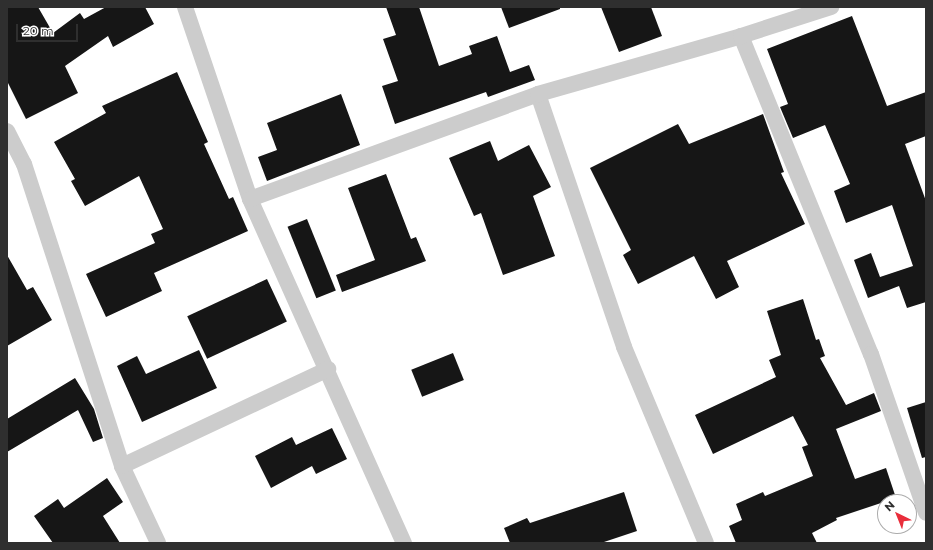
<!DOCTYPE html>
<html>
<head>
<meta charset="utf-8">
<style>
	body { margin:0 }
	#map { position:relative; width:933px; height:550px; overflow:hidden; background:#fff; font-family:Montserrat,sans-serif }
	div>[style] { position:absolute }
	.building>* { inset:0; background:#161616; transform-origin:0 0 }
	.street>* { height:16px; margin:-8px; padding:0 8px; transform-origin:8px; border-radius:8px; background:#ccc }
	span { translate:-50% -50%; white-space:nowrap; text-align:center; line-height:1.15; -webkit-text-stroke:4px #fff; paint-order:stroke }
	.frame { position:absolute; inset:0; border:8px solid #2f2f2f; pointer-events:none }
	.north { position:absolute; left:877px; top:494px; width:40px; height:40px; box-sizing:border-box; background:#fff; border:1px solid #acacac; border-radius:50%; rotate:317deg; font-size:11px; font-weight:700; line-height:16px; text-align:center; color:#2f2f2f }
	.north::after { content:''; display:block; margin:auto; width:14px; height:18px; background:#e92e3b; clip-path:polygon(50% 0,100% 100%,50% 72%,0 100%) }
	.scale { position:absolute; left:16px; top:24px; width:62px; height:18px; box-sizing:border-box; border:2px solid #2f2f2f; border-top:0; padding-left:5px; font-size:12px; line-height:14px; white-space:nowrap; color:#2f2f2f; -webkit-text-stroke:3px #fff; paint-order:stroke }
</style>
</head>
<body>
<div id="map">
	<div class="building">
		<i style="clip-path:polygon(7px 7px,38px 7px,53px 33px,80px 13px,84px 19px,106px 7px,145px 7px,154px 24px,113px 47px,108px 36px,65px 66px,78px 93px,26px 119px,7px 81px)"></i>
		<i style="clip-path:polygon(386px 7px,419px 7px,439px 66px,472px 54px,469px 46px,497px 36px,510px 72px,529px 65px,535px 80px,488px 97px,486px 92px,395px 124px,382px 86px,398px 81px,383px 39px,396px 35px)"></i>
		<i style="clip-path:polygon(501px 7px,560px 7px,560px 9px,509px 28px)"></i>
		<i style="clip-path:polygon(601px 7px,651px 7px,662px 36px,619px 52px)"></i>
		<i style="clip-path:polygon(852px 16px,887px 106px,926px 92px,926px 136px,905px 144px,926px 201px,926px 302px,907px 308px,899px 286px,868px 298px,854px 260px,871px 253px,880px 277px,913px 266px,892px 205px,846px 223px,834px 191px,850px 184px,825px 125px,793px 138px,780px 107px,788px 104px,767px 49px)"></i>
		<i style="clip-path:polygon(177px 72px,208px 142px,204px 144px,229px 199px,233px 197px,248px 231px,154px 273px,162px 291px,106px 317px,86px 274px,155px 243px,151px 234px,163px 229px,139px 176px,85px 206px,71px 181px,75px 179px,54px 142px,106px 113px,102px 106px)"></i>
		<i style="clip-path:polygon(341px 94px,360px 145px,267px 181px,258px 157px,277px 150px,267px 123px)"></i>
		<i style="clip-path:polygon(763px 114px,784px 172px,781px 173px,805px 224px,727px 261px,739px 287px,716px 299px,694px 256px,638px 284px,623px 255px,631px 250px,590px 168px,678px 124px,689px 144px)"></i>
		<i style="clip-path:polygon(490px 141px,498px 161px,529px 145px,551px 187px,533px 196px,555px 256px,503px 275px,481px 213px,474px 216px,449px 158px)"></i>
		<i style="clip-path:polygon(386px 174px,411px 239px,416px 237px,426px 261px,342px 292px,336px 275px,375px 260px,348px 188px)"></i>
		<i style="left:307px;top:219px;width:77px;height:21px;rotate:68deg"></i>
		<i style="clip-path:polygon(7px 255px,27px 290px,33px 287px,52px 320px,7px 346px)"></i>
		<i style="left:267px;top:279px;width:47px;height:88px;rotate:65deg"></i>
		<i style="clip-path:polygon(803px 299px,816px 340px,819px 339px,825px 356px,820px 358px,846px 405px,874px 393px,881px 411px,836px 429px,855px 479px,886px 468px,896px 498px,836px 518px,837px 520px,812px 533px,817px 543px,736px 543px,729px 526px,742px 520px,736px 504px,763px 492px,765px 496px,813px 476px,802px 447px,808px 445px,793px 416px,713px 454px,695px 415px,776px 377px,769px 360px,781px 355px,767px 311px)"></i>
		<i style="clip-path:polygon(199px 350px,217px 388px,142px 422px,117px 366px,137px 356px,146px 374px)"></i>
		<i style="left:453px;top:353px;width:29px;height:45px;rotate:68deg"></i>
		<i style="clip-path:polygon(75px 378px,94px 409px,103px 438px,93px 442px,78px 410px,7px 452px,7px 419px)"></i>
		<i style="clip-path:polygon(926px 402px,926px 457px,922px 458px,907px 408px)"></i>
		<i style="clip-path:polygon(332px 428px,347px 459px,316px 474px,312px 466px,271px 488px,255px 456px,292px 437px,296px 445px)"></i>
		<i style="clip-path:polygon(107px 478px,123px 502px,103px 516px,120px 543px,53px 543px,34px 516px,58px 499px,64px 508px)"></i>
		<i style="clip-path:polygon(624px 492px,637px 531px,601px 543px,510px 543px,504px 528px,527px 518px,530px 523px)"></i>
	</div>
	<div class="street">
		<i style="left:185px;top:7px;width:203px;rotate:71.3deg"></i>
		<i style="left:250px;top:199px;width:377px;rotate:65.9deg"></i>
		<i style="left:741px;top:36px;width:344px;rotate:67.8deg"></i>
		<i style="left:871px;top:354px;width:168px;rotate:70.9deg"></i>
		<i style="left:538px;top:94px;width:267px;rotate:71.2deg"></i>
		<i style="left:624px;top:347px;width:212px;rotate:67.3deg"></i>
		<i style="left:7px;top:131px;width:37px;rotate:63deg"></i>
		<i style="left:24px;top:164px;width:318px;rotate:72deg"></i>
		<i style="left:122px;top:466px;width:85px;rotate:64.9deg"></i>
		<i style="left:250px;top:199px;width:307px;rotate:-20deg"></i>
		<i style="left:538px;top:94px;width:211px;rotate:-15.9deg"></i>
		<i style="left:741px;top:36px;width:95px;rotate:-17.9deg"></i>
		<i style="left:122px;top:466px;width:228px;rotate:-25.2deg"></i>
	</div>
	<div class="frame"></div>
	<div class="north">N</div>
	<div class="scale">20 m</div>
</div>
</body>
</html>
